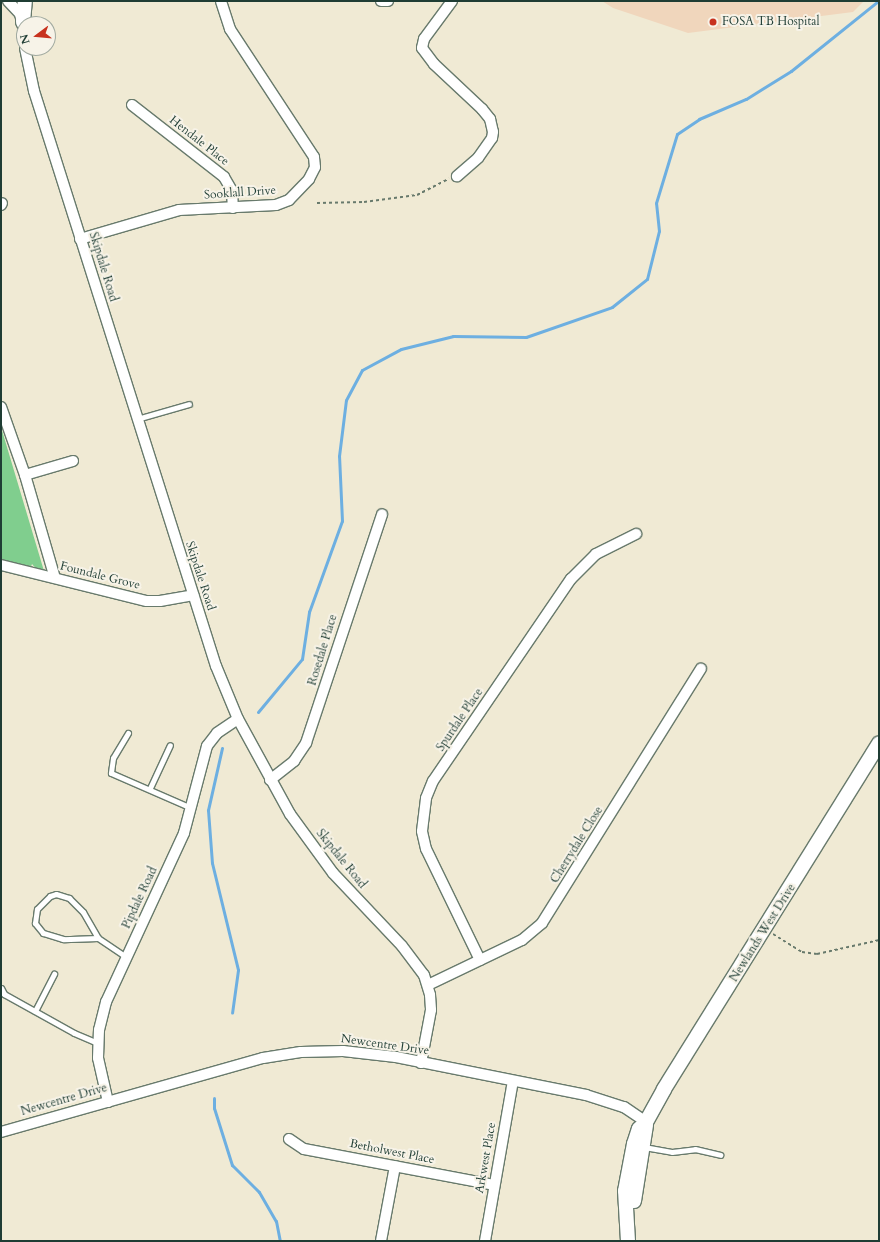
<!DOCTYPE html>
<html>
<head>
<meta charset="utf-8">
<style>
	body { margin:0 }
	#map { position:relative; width:880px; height:1242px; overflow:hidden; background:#f0ead4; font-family:Cardo,serif }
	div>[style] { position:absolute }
	.built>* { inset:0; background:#f0d6bc }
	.green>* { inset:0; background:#80ce8e }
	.stream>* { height:3px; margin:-1.5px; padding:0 1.5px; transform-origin:1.5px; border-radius:1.5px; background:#6dafe1 }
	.path>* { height:2px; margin-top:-1px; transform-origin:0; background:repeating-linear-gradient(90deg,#687a6c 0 3px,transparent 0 6px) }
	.roads { filter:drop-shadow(1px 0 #687a6c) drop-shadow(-1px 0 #687a6c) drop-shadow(0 1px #687a6c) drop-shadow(0 -1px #687a6c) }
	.lane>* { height:5px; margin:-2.5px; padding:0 2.5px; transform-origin:2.5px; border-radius:2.5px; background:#fff }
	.street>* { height:10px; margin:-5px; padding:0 5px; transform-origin:5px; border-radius:5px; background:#fff }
	.secondary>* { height:14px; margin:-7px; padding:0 7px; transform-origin:7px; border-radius:7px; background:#fff }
	.dots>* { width:11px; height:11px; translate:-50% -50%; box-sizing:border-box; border:2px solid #f7f3e8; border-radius:50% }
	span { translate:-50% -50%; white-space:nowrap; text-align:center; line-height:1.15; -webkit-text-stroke:4px #f7f3e8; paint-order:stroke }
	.poi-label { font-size:12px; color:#1f3d34 }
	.left { translate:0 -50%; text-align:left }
	.street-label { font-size:12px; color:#1f3d34 }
	.frame { position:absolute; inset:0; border:2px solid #1f3d34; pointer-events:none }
	.north { position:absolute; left:16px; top:16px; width:40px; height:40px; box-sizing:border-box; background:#f7f3e8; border:1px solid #a1aaa0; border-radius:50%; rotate:254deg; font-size:11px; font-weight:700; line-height:16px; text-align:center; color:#1f3d34 }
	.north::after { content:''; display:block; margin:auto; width:14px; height:18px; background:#c8321e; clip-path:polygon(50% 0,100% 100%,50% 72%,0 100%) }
</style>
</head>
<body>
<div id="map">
	<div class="built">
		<i style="clip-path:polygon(602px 1px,864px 1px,853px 12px,688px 33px,613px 8px)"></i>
	</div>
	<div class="green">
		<i style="clip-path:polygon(1px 427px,44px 571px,41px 569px,38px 571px,32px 564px,29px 572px,1px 561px)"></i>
	</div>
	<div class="stream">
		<i style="left:258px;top:712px;width:69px;rotate:-50.3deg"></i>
		<i style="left:302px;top:659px;width:48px;rotate:-81.5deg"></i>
		<i style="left:309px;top:612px;width:97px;rotate:-70.1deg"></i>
		<i style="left:342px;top:521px;width:65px;rotate:-92.6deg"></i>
		<i style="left:339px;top:456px;width:56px;rotate:-82.9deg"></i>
		<i style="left:346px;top:400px;width:34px;rotate:-62deg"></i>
		<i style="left:362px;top:370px;width:44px;rotate:-28.3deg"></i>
		<i style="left:401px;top:349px;width:54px;rotate:-14deg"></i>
		<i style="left:453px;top:336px;width:73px;rotate:0.8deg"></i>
		<i style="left:526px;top:337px;width:91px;rotate:-19.2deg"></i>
		<i style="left:612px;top:307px;width:45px;rotate:-38.7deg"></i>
		<i style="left:647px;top:279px;width:49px;rotate:-76deg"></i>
		<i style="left:659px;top:231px;width:28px;rotate:-96deg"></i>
		<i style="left:656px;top:203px;width:72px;rotate:-73.1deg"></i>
		<i style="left:677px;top:134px;width:27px;rotate:-34deg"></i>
		<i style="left:699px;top:119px;width:51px;rotate:-23.1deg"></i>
		<i style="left:746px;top:99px;width:53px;rotate:-31.9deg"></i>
		<i style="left:791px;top:71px;width:112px;rotate:-38.8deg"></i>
		<i style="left:222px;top:748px;width:64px;rotate:102.7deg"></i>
		<i style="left:208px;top:810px;width:53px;rotate:85.7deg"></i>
		<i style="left:212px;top:863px;width:110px;rotate:76.3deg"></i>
		<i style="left:238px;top:970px;width:43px;rotate:97.9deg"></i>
		<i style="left:214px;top:1098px;width:10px;rotate:90deg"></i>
		<i style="left:214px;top:1108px;width:60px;rotate:72.5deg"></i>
		<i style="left:232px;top:1165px;width:38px;rotate:45deg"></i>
		<i style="left:259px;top:1192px;width:34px;rotate:60deg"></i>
		<i style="left:276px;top:1221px;width:20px;rotate:79deg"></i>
	</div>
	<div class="path">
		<i style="left:317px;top:203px;width:47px;rotate:-1.2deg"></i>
		<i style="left:364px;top:202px;width:53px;rotate:-7.5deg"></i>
		<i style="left:417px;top:195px;width:36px;rotate:-27deg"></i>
		<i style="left:773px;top:934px;width:34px;rotate:32deg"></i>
		<i style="left:802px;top:952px;width:15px;rotate:8deg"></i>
		<i style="left:817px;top:954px;width:64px;rotate:-12.7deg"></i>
	</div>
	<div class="roads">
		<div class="lane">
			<i style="left:137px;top:419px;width:54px;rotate:-16.1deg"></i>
			<i style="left:128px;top:733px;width:29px;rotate:121deg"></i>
			<i style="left:113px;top:758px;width:15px;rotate:98deg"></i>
			<i style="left:111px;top:773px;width:87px;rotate:23.6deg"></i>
			<i style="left:150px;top:788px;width:47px;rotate:-65.1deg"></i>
			<i style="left:98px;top:938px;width:35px;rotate:178deg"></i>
			<i style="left:63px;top:939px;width:21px;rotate:-163deg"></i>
			<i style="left:43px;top:933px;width:13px;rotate:-129deg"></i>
			<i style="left:35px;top:923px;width:14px;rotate:-82deg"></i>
			<i style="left:37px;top:909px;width:18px;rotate:-45deg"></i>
			<i style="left:50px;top:896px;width:6px;rotate:-18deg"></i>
			<i style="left:56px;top:894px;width:14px;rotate:17deg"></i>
			<i style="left:69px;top:898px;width:20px;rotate:45deg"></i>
			<i style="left:83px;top:912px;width:30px;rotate:60deg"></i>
			<i style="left:98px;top:938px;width:34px;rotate:34deg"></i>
			<i style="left:1px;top:988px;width:7px;rotate:63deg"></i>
			<i style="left:4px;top:994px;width:80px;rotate:29.1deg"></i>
			<i style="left:74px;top:1033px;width:26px;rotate:23deg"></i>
			<i style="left:35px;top:1011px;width:42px;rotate:-62.8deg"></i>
			<i style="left:644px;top:1147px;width:28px;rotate:10deg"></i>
			<i style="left:672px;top:1152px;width:23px;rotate:-7deg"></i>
			<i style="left:695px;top:1149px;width:26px;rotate:13deg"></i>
		</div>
		<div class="street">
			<i style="left:8px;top:1px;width:18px;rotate:47deg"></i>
			<i style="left:20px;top:14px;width:17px;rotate:77deg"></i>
			<i style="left:381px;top:1px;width:7px"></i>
			<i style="left:452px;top:1px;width:47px;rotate:126.4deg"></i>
			<i style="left:424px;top:39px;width:9px;rotate:103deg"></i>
			<i style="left:422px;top:48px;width:20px;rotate:53deg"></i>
			<i style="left:434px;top:64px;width:66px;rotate:43.2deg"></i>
			<i style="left:482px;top:109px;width:13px;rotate:51deg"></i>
			<i style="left:490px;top:119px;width:13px;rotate:77deg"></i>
			<i style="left:493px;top:132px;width:6px;rotate:99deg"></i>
			<i style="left:492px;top:138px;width:24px;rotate:125deg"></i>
			<i style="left:478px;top:158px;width:28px;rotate:139deg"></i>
			<i style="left:25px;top:48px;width:44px;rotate:78.2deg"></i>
			<i style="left:34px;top:91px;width:603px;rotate:72.44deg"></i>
			<i style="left:216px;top:666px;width:57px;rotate:67.5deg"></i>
			<i style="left:238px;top:719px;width:108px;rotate:61.3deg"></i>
			<i style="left:290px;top:814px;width:73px;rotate:53.9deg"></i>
			<i style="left:333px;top:873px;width:100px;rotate:46.6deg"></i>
			<i style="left:402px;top:946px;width:36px;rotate:53deg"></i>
			<i style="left:424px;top:975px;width:21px;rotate:73deg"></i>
			<i style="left:430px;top:995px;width:15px;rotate:86deg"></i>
			<i style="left:431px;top:1010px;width:54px;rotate:100.7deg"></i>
			<i style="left:132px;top:105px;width:117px;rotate:38deg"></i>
			<i style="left:224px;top:177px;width:16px;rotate:60deg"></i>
			<i style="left:232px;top:191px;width:17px;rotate:87deg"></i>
			<i style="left:1px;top:205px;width:2px;rotate:-63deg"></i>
			<i style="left:80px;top:239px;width:103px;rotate:-16.3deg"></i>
			<i style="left:179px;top:210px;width:97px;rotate:-3deg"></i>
			<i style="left:276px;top:205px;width:14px;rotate:-21deg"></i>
			<i style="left:289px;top:200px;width:29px;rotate:-46deg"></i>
			<i style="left:309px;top:179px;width:13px;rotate:-63deg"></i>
			<i style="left:315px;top:167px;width:10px;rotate:-96deg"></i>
			<i style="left:314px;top:157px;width:153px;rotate:-123.3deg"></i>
			<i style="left:230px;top:29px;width:29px;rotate:-108deg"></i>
			<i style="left:1px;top:407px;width:72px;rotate:70.6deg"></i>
			<i style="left:25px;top:475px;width:107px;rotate:73.8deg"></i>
			<i style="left:25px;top:475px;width:50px;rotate:-16.3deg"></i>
			<i style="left:1px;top:565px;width:150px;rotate:13.9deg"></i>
			<i style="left:147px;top:601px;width:13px"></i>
			<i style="left:160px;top:601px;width:34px;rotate:-10deg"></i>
			<i style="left:270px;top:780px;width:31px;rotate:-38deg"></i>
			<i style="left:294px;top:761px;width:22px;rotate:-56deg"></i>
			<i style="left:306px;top:743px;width:241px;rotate:-71.6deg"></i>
			<i style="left:480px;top:960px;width:123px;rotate:-115.9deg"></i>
			<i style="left:426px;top:849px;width:18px;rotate:-103deg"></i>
			<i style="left:422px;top:831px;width:33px;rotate:-83deg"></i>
			<i style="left:426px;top:798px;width:18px;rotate:-68deg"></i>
			<i style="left:433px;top:781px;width:245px;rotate:-55.7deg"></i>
			<i style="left:571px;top:579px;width:35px;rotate:-45deg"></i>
			<i style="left:596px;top:554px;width:45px;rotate:-26.6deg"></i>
			<i style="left:428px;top:985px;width:104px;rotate:-25.6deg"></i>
			<i style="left:522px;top:940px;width:26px;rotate:-40deg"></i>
			<i style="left:542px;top:923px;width:300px;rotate:-58deg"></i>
			<i style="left:108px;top:1102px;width:45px;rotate:-102.8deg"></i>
			<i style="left:98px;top:1058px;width:28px;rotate:-88deg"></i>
			<i style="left:99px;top:1030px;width:29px;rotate:-76deg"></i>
			<i style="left:106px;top:1002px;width:186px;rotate:-65.2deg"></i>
			<i style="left:184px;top:833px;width:90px;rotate:-75.2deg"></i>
			<i style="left:207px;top:746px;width:16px;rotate:-52deg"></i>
			<i style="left:217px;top:733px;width:25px;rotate:-34deg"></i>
			<i style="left:1px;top:1132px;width:272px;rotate:-15.8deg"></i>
			<i style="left:263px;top:1058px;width:38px;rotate:-9deg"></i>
			<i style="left:301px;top:1052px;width:42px;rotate:-1.4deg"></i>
			<i style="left:343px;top:1051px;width:53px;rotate:6.5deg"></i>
			<i style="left:396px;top:1057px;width:194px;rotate:11.3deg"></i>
			<i style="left:586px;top:1095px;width:40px;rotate:18deg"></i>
			<i style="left:624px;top:1107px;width:27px;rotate:34deg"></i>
			<i style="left:289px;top:1139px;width:18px;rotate:34deg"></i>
			<i style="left:304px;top:1149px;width:193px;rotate:10.7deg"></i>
			<i style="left:381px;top:1241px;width:76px;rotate:-79.4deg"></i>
			<i style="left:485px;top:1241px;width:162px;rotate:-80.1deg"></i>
		</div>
		<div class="secondary">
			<i style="left:23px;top:22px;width:21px;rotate:-85deg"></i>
			<i style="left:634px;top:1201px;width:77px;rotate:-81deg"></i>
			<i style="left:628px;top:1241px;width:50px;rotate:-93.4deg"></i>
			<i style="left:625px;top:1191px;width:48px;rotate:-79.2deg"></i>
			<i style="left:634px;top:1144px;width:16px;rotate:-72deg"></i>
			<i style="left:639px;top:1129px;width:10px;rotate:-45deg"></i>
			<i style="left:646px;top:1122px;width:38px;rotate:-61deg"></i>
			<i style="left:664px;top:1089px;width:407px;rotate:-58.1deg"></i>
		</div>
	</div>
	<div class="dots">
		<i style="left:713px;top:22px;background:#c8321e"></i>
	</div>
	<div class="poi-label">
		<span class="left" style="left:722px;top:22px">FOSA TB Hospital</span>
	</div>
	<div class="street-label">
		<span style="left:199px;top:141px;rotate:38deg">Hendale Place</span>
		<span style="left:240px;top:193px;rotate:-4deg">Sooklall Drive</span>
		<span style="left:103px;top:267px;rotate:73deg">Skipdale Road</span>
		<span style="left:100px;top:576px;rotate:14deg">Foundale Grove</span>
		<span style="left:200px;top:576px;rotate:72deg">Skipdale Road</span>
		<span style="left:323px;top:650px;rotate:-73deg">Rosedale Place</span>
		<span style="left:460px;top:720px;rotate:-56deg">Spurdale Place</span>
		<span style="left:577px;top:845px;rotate:-58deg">Cherrydale Close</span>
		<span style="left:341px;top:859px;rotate:51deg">Skipdale Road</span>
		<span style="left:140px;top:898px;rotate:-65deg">Pipdale Road</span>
		<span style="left:763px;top:933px;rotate:-58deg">Newlands West Drive</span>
		<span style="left:385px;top:1045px;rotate:8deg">Newcentre Drive</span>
		<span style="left:64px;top:1100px;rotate:-16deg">Newcentre Drive</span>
		<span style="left:392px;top:1152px;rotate:11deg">Betholwest Place</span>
		<span style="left:486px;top:1158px;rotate:-80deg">Arkwest Place</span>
	</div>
	<div class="frame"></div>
	<div class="north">N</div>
</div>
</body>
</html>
